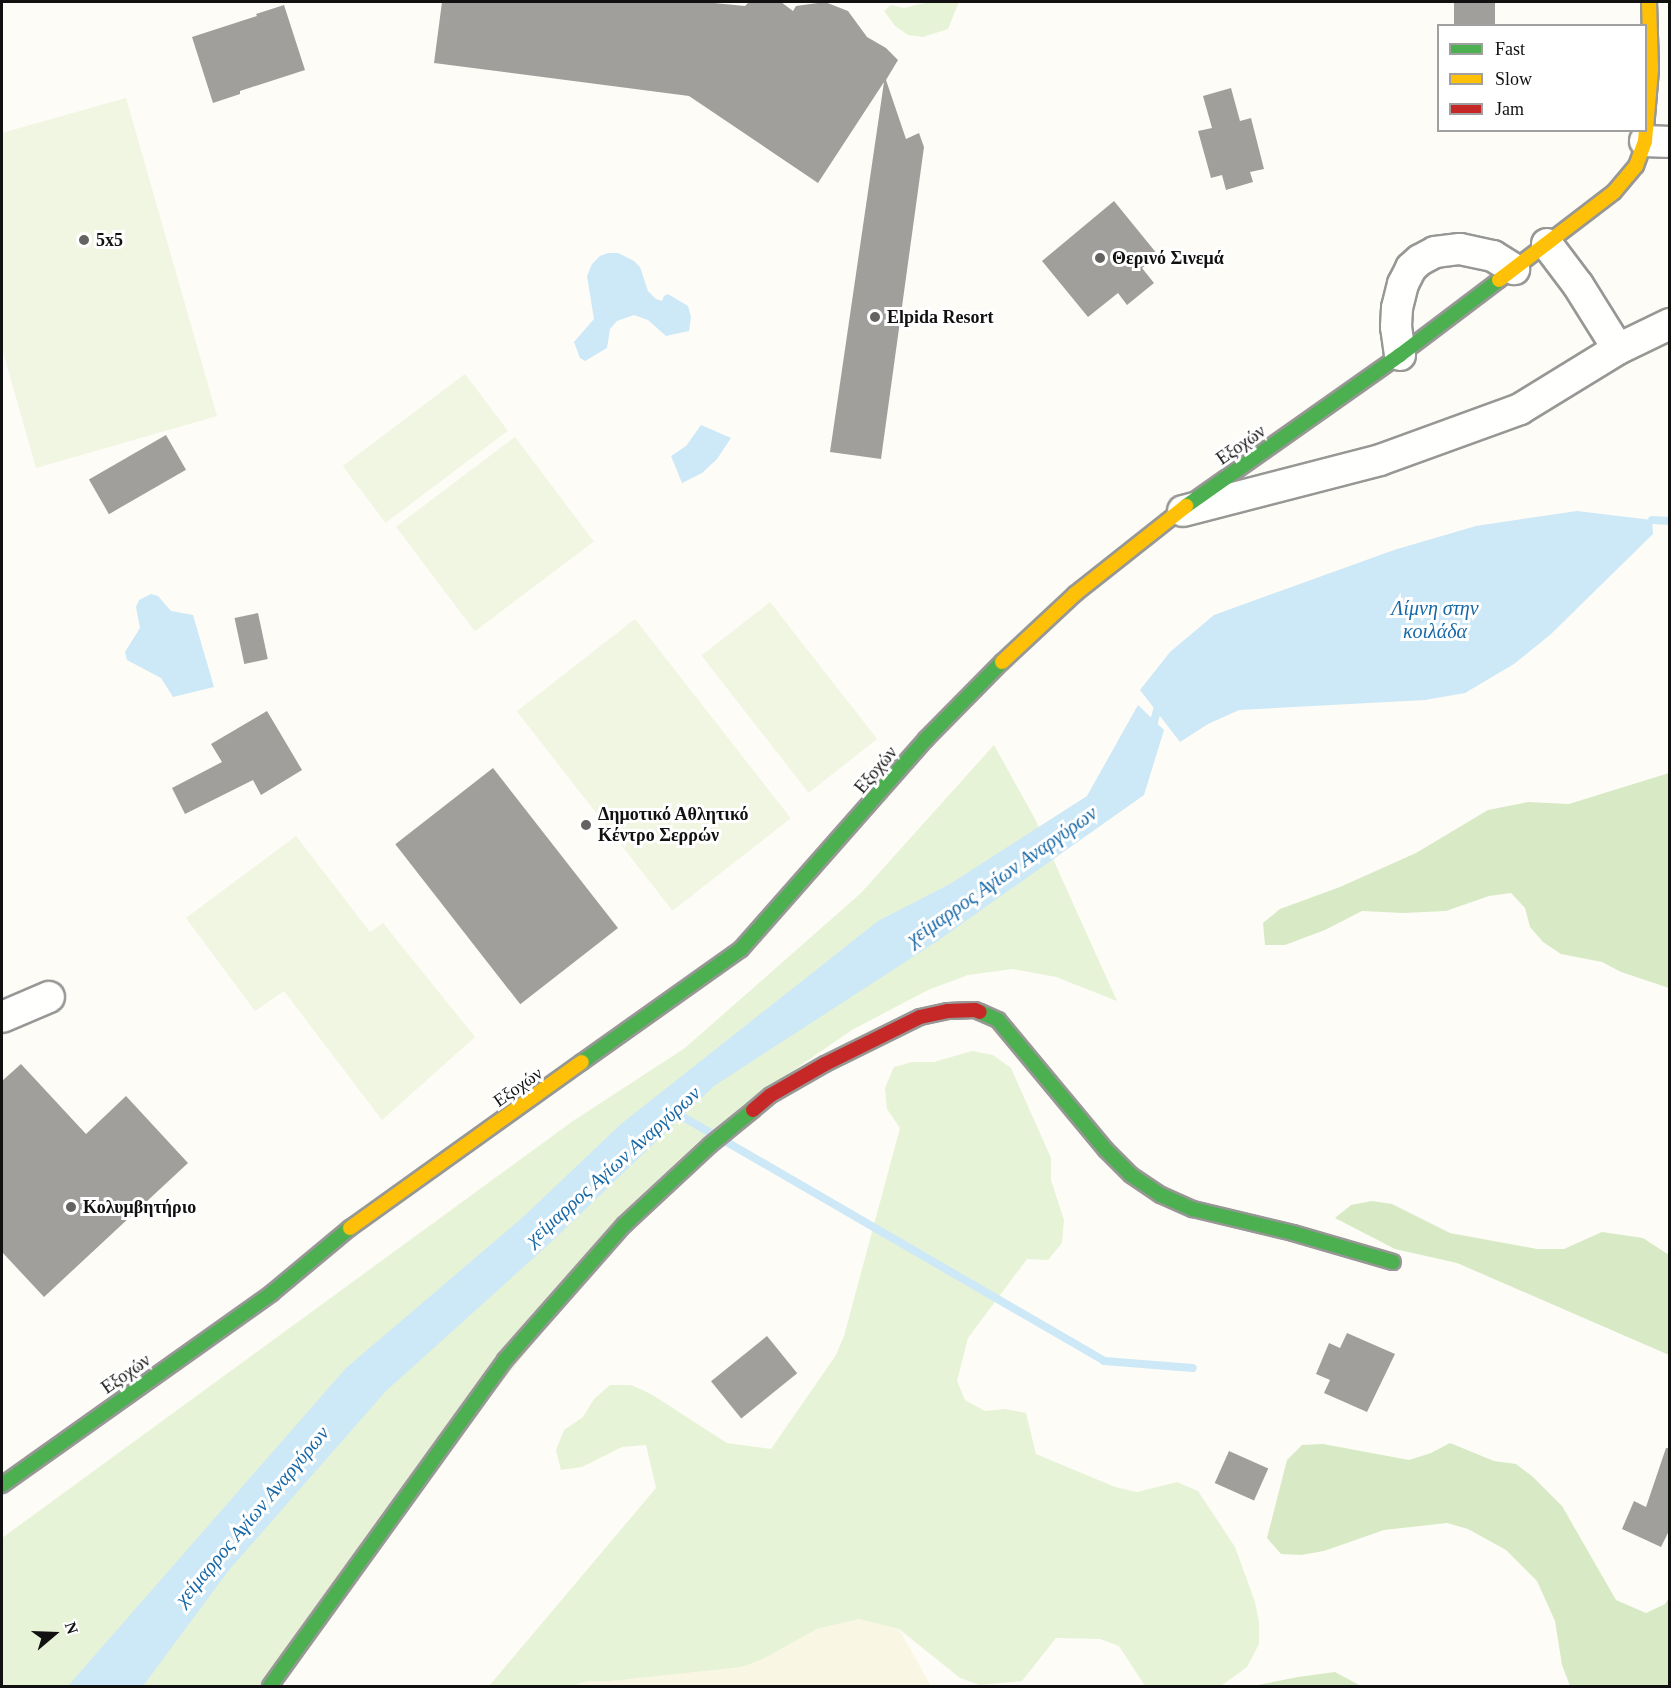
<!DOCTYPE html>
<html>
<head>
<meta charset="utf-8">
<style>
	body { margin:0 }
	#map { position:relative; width:1671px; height:1688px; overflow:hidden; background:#fdfcf7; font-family:"Times New Roman",serif }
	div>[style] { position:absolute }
	.farmland>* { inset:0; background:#f9f7e4 }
	.green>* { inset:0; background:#e7f3d7 }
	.forest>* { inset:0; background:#d8eac5 }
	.pitch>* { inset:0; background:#f0f6e1; transform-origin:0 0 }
	.water>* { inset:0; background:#cde8f7 }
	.stream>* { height:8px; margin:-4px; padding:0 4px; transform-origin:4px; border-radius:4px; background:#cde8f7 }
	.building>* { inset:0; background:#a19f9c; transform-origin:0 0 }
	.roads { filter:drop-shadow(2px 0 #979795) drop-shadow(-2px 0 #979795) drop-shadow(0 2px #979795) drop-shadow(0 -2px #979795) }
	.street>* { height:30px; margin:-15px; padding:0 15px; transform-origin:15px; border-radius:15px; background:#fffffe }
	.fast>* { height:14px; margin:-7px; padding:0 7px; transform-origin:7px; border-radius:7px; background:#4caf50 }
	.slow>* { height:14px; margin:-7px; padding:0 7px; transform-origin:7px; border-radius:7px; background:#ffc107 }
	.jam>* { height:14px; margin:-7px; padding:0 7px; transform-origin:7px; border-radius:7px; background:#c62828 }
	.dots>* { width:16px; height:16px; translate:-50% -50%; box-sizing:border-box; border:3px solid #fff; border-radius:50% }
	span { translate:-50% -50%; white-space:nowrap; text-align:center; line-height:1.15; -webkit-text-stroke:6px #fff; paint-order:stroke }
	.poi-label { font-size:18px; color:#111; font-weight:700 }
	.left { translate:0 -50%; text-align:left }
	.street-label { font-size:18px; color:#111 }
	.water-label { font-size:20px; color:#1768a6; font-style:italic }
	.frame { position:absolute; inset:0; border:3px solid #111; pointer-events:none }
	.legend { position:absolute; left:1437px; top:24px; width:210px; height:108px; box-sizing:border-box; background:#fff; border:2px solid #a0a0a0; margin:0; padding:8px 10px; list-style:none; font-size:18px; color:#111 }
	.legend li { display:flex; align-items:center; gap:12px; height:30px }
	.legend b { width:30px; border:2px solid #a0a0a0 }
	.north { position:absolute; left:24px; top:1604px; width:60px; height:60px; -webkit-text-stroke:4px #fff; paint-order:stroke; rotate:71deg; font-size:16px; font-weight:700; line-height:24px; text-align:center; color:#111 }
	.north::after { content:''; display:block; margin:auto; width:21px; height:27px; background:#111; clip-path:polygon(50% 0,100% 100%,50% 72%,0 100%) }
</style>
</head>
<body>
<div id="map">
	<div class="farmland">
		<i style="clip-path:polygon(859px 1619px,899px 1629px,931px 1686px,573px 1686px,588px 1681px,611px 1681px,761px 1660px,817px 1629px)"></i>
	</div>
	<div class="green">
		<i style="clip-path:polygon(929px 2px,959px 2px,948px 29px,923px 37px,908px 35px,895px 26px,884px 11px,891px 5px,904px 8px)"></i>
		<i style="clip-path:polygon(994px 745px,1035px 819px,1117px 1001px,1056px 977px,1013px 969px,968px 975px,928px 990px,852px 1030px,772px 1085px,677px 1163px,259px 1686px,2px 1686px,2px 1538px,573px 1121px,685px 1048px,861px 893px)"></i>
		<i style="clip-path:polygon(972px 1051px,993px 1055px,1011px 1068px,1051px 1158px,1051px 1180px,1064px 1220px,1062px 1243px,1048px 1260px,1027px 1259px,968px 1338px,957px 1381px,965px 1400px,985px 1411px,1005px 1409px,1026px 1413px,1036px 1454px,1115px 1487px,1137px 1492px,1177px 1482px,1198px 1491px,1235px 1547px,1255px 1602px,1259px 1622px,1259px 1644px,1247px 1667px,1221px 1686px,1145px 1686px,1119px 1646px,1100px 1639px,1056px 1638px,1022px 1681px,980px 1685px,960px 1678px,899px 1629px,859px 1619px,817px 1629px,761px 1660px,741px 1667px,611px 1681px,588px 1681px,573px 1686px,489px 1686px,656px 1488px,646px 1445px,622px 1447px,582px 1467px,561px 1470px,556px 1450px,564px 1430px,583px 1417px,594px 1399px,610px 1385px,631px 1385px,651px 1394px,727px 1443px,771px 1449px,836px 1355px,844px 1336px,900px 1128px,887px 1109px,885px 1088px,894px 1067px,912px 1062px,934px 1062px)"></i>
	</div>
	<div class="forest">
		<i style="clip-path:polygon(1669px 773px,1669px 988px,1621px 972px,1602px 962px,1561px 954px,1543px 942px,1530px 927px,1525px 908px,1511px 893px,1489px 896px,1446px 911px,1403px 913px,1362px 911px,1325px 930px,1285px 945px,1265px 945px,1263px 923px,1280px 909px,1340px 887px,1416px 853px,1488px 810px,1528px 802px,1569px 804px)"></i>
		<i style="clip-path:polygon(1372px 1201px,1392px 1204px,1450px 1233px,1537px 1249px,1564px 1249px,1602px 1232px,1643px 1238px,1669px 1255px,1669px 1355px,1457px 1263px,1395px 1249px,1335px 1218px,1351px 1205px)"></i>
		<i style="clip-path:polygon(1450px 1443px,1494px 1461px,1516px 1464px,1533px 1477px,1562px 1506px,1616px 1600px,1646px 1613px,1665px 1604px,1669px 1598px,1669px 1686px,1570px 1686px,1562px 1665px,1555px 1621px,1537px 1581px,1506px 1550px,1468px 1529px,1447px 1523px,1384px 1530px,1324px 1551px,1301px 1555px,1281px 1554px,1267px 1538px,1287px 1460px,1302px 1445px,1323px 1444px,1409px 1460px,1431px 1453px)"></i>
		<i style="clip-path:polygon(1335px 1672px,1361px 1686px,1253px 1686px,1298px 1677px)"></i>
	</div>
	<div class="pitch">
		<i style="clip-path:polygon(126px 98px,217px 416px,36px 468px,2px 348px,2px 133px)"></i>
		<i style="left:465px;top:374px;width:71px;height:153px;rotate:53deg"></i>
		<i style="left:515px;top:437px;width:131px;height:149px;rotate:53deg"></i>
		<i style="left:770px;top:602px;width:174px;height:87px;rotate:52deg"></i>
		<i style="left:635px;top:619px;width:253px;height:150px;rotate:52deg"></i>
		<i style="clip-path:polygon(296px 836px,370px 932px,383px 923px,475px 1037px,382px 1120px,284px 991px,255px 1011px,186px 918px)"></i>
	</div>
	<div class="water">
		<i style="clip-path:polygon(608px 253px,618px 253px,634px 261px,640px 267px,648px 291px,656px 299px,662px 301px,664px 296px,668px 294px,688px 306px,691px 317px,689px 331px,666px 336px,648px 320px,634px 315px,617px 321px,610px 329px,607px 348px,585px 361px,580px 358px,574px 342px,594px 319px,587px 276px,592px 264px,600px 256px)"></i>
		<i style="clip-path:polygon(701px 425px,731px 438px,717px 459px,702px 473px,682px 483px,671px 456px,686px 446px)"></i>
		<i style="clip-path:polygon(1577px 511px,1652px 520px,1653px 534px,1551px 634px,1514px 664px,1465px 693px,1425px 700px,1239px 710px,1208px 724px,1180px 742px,1140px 690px,1170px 652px,1214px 615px,1394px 550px,1476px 526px)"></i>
		<i style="clip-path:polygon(151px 594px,158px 596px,171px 611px,193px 615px,214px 687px,173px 697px,161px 678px,127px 660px,125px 652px,140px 628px,136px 607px,139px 600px)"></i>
		<i style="clip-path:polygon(1138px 705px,1164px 730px,1144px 795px,936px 942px,714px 1086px,549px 1244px,386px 1391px,229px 1570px,143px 1686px,68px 1686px,346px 1368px,522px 1218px,621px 1124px,878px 921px,950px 884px,1087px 796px)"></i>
	</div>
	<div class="stream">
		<i style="left:1652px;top:520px;width:18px;rotate:3deg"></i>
		<i style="left:1152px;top:730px;width:21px;rotate:-76deg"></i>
		<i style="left:673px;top:1111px;width:48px;rotate:30.3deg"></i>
		<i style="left:725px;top:1141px;width:438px;rotate:30.1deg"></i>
		<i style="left:1104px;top:1361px;width:89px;rotate:4.5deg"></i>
	</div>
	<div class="building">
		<i style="clip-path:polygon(442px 2px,704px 2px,745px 6px,749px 2px,781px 2px,793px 11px,796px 6px,825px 2px,848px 11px,867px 37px,886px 48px,898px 60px,886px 80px,906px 139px,919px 133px,924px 147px,881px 459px,830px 452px,884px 82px,818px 183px,689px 96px,434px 63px)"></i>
		<i style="left:1454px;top:2px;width:41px;height:24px"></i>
		<i style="clip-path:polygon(284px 5px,305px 70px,240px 91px,240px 94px,213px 103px,192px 37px,257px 16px,256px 14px)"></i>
		<i style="clip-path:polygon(1231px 88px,1240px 121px,1251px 118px,1264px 169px,1250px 172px,1253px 182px,1226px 190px,1222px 175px,1211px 178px,1198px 131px,1212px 128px,1203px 96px)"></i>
		<i style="clip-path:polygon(1114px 201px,1158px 255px,1142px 268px,1154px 283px,1127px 305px,1118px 293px,1088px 317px,1042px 261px)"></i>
		<i style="left:166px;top:435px;width:40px;height:89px;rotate:60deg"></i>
		<i style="left:258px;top:613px;width:47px;height:24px;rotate:78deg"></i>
		<i style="clip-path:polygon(267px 711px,302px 770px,261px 795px,253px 780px,185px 814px,172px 788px,222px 762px,211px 744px)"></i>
		<i style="left:493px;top:768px;width:203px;height:124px;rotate:52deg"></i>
		<i style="clip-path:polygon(21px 1064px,86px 1134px,126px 1096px,188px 1163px,44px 1297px,2px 1252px,2px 1081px)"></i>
		<i style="clip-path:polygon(1347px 1333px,1395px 1354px,1367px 1412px,1324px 1393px,1330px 1380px,1316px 1374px,1329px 1343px,1340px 1348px)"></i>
		<i style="left:767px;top:1336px;width:48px;height:72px;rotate:51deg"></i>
		<i style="clip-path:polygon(1666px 1448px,1670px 1448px,1670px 1529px,1661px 1547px,1622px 1529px,1634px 1501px,1646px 1507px)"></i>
		<i style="left:1229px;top:1451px;width:43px;height:35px;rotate:24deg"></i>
	</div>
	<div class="roads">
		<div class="street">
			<i style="left:1645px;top:141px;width:25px;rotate:2deg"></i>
			<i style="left:1547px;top:244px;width:51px;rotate:52.9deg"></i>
			<i style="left:1578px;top:285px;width:75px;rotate:58deg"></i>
			<i style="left:1400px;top:355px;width:28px;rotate:-98deg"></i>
			<i style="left:1396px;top:327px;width:19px;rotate:-87deg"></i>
			<i style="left:1397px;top:308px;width:25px;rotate:-76deg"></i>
			<i style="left:1403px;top:284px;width:18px;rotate:-63deg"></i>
			<i style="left:1411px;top:268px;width:12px;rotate:-42deg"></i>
			<i style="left:1420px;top:260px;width:17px;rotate:-28deg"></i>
			<i style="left:1435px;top:252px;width:25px;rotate:-7deg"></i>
			<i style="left:1460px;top:249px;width:34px;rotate:12deg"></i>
			<i style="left:1493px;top:256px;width:25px;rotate:32deg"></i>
			<i style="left:1183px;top:511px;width:203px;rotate:-14.5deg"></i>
			<i style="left:1380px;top:460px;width:149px;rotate:-20deg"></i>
			<i style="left:1520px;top:409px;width:115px;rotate:-31.5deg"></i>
			<i style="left:1618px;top:349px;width:58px;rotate:-25.7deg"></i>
			<i style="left:2px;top:1017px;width:51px;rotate:-23.1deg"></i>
		</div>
		<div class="fast">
			<i style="left:1186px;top:506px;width:262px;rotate:-35.2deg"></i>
			<i style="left:1400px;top:355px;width:124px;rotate:-37.1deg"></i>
			<i style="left:980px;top:1012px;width:20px;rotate:24deg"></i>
			<i style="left:998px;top:1020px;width:169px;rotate:50.3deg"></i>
			<i style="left:1106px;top:1150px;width:35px;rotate:45deg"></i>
			<i style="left:1131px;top:1175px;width:36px;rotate:34deg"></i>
			<i style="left:1161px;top:1195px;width:35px;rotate:24deg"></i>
			<i style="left:1193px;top:1209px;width:103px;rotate:13.5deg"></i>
			<i style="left:1293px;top:1233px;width:104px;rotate:16.2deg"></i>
			<i style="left:582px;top:1062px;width:195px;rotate:-35.4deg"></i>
			<i style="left:741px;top:949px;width:280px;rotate:-48.6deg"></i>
			<i style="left:926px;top:739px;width:108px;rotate:-45.4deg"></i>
			<i style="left:2px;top:1485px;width:331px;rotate:-35.4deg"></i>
			<i style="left:272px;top:1293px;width:102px;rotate:-39.8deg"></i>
			<i style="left:270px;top:1686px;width:402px;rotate:-54.2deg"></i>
			<i style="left:505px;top:1360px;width:180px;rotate:-48.6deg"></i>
			<i style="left:624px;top:1225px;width:117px;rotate:-42.9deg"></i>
			<i style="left:710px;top:1145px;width:55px;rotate:-39.1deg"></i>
		</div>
		<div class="slow">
			<i style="left:1499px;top:280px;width:145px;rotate:-37.4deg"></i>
			<i style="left:1614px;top:192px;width:34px;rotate:-50deg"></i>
			<i style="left:1636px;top:166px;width:27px;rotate:-70deg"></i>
			<i style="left:1645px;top:141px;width:72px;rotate:-85.2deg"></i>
			<i style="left:1651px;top:69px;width:67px;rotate:-91.7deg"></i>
			<i style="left:1002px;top:662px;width:100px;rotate:-43deg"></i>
			<i style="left:1075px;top:594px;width:142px;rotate:-38.4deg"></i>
			<i style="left:350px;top:1228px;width:285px;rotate:-35.6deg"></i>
		</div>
		<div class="jam">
			<i style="left:753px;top:1110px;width:23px;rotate:-40deg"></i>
			<i style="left:771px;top:1095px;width:62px;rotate:-29.9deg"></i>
			<i style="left:825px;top:1064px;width:106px;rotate:-26.3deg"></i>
			<i style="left:920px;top:1017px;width:29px;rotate:-12deg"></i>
			<i style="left:948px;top:1011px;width:27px;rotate:-2deg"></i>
			<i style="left:975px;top:1010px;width:5px;rotate:22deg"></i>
		</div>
	</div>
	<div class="dots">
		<i style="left:84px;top:240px;background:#646362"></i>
		<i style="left:1100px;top:258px;background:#646362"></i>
		<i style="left:875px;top:317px;background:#646362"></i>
		<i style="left:586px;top:825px;background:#646362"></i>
		<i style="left:71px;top:1207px;background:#646362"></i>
	</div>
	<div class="poi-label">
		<span class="left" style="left:96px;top:240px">5x5</span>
		<span class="left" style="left:1112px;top:258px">Θερινό Σινεμά</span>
		<span class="left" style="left:887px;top:317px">Elpida Resort</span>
		<span class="left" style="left:598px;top:825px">Δημοτικό Αθλητικό<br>Κέντρο Σερρών</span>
		<span class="left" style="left:83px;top:1207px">Κολυμβητήριο</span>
	</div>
	<div class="street-label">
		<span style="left:1241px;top:445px;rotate:-35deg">Εξοχών</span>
		<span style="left:876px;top:770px;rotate:-50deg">Εξοχών</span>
		<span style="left:518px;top:1087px;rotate:-35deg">Εξοχών</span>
		<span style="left:126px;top:1374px;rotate:-35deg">Εξοχών</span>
	</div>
	<div class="water-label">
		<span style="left:1435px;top:620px">Λίμνη στην<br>κοιλάδα</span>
		<span style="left:1002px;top:876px;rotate:-35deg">χείμαρρος Αγίων Αναργύρων</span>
		<span style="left:613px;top:1166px;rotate:-42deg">χείμαρρος Αγίων Αναργύρων</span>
		<span style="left:252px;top:1516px;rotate:-50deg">χείμαρρος Αγίων Αναργύρων</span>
	</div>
	<div class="frame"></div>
	<ul class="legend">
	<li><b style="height:8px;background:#4caf50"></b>Fast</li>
	<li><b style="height:8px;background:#ffc107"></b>Slow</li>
	<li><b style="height:8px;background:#c62828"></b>Jam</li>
	</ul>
	<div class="north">N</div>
</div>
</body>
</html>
